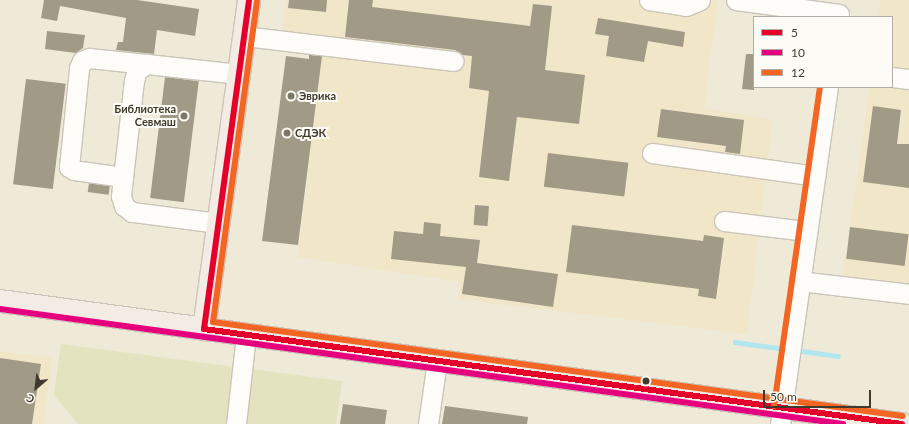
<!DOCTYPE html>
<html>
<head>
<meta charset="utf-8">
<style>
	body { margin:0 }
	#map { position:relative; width:909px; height:424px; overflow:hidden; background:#efe9d7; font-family:Lato,sans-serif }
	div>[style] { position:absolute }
	.built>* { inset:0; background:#f1e6c8 }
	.green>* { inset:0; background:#e3e3bf }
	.stream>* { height:4.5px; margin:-2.25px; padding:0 2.25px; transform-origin:2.25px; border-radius:2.25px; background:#b1e6ee }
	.building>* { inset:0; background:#a19a87; transform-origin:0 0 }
	.roads { filter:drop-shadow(1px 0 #cac5b8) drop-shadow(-1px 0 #cac5b8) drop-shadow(0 1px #cac5b8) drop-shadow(0 -1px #cac5b8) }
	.minor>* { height:19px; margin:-9.5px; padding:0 9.5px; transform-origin:9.5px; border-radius:9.5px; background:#fdfcf9 }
	.major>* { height:22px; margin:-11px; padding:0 11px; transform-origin:11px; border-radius:11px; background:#f2ece5 }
	.bus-1>* { height:6px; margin:-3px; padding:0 3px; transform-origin:3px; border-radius:3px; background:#e4002b }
	.bus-2>* { height:6px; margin:-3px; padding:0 3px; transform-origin:3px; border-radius:3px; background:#e5007d }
	.bus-3>* { height:6px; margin:-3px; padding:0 3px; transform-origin:3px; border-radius:3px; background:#f26522 }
	.dots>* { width:11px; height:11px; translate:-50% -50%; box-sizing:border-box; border:2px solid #fdfbf5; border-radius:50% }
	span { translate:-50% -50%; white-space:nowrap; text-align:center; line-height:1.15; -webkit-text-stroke:4px #fdfbf5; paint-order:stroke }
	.poi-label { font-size:11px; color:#3f3a2d; font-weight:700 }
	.left { translate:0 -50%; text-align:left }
	.right { translate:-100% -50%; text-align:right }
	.legend { position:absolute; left:753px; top:16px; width:140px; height:72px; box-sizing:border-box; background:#fdfbf5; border:1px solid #b1aea5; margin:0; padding:5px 7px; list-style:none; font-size:12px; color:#3f3a2d }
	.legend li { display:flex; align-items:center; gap:8px; height:20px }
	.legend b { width:20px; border:1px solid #b1aea5 }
	.north { position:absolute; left:16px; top:368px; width:40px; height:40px; -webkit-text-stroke:3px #fdfbf5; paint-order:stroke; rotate:208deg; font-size:11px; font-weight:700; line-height:16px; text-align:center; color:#3f3a2d }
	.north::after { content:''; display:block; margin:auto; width:14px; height:18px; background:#3f3a2d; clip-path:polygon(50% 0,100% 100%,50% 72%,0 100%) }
	.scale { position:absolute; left:763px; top:390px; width:108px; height:18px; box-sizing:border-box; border:2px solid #3f3a2d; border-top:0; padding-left:5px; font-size:12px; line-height:14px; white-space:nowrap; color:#3f3a2d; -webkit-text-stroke:3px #fdfbf5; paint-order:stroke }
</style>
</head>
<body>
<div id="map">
	<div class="built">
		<i style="clip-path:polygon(286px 0,718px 0,704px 108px,772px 120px,747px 334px,458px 299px,460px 282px,298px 257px,321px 60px,309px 59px,310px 48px,282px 34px)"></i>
		<i style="clip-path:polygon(880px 0,909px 0,909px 285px,843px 276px,870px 87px,892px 87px,892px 17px,878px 17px)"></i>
		<i style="clip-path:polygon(0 351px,52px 358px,43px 424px,0 424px)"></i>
	</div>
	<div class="green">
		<i style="clip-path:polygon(61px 344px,342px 381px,336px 424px,78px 424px,54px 395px)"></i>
	</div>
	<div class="stream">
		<i style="left:735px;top:342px;width:43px;rotate:7.9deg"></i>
		<i style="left:802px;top:351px;width:36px;rotate:8deg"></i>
	</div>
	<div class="building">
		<i style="clip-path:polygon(44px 0,137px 0,199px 9px,195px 36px,157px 30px,154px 54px,116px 50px,118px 42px,123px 42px,126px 18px,60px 6px,57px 21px,41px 18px)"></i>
		<i style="clip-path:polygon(289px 0,327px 0,326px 12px,288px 8px)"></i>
		<i style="clip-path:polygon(349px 0,373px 0,372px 7px,530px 26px,533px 4px,552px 6px,545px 70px,585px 75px,579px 124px,517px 117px,509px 181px,479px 177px,489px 91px,469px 88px,472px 56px,463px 55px,455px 50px,345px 37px)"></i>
		<i style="clip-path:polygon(598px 18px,685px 32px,683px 47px,648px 41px,644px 62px,606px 56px,609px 36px,595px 34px)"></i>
		<i style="clip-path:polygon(47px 31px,85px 35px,83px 48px,76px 53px,45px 49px)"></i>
		<i style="clip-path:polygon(746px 54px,754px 54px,754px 90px,742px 89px)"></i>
		<i style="clip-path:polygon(309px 55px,322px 56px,298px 245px,262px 241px,286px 56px,309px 59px)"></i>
		<i style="left:165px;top:77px;width:34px;height:122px;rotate:7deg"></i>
		<i style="left:26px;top:79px;width:40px;height:106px;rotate:7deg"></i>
		<i style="clip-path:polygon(873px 106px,901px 110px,897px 144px,909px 144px,909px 188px,863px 182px)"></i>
		<i style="clip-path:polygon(661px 109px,744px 120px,740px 154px,725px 152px,726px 146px,657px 137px)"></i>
		<i style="left:548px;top:153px;width:81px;height:34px;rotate:7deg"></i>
		<i style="left:89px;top:183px;width:21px;height:9px;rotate:8deg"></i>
		<i style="left:475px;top:205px;width:14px;height:20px;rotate:4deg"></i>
		<i style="clip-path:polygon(424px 222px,441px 224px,440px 236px,480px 240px,477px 263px,558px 274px,553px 307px,462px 294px,466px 267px,391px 259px,394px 231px,423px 234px)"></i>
		<i style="clip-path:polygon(572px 225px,703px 241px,704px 235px,724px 238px,716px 299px,698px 296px,699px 289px,566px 272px)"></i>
		<i style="left:850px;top:227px;width:59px;height:32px;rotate:7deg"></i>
		<i style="clip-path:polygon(0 358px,41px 364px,32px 424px,0 424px)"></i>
		<i style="clip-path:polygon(343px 404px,387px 410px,385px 424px,340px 424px)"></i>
		<i style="clip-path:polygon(445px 406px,528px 417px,527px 424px,442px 424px)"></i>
	</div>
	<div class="roads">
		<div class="minor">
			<i style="left:649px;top:0;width:37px;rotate:9deg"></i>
			<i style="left:686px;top:6px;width:15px;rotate:-23deg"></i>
			<i style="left:736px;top:0;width:104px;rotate:7.7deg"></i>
			<i style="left:244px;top:36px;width:211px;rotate:6.8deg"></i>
			<i style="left:892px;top:77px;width:17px;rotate:7deg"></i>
			<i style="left:652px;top:153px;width:165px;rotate:8deg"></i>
			<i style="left:123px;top:177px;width:49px;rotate:-171.9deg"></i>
			<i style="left:74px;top:170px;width:6px;rotate:-149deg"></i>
			<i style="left:69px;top:167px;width:100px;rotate:-84.2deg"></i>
			<i style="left:79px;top:68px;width:8px;rotate:-67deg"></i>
			<i style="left:82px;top:61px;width:8px;rotate:-23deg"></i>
			<i style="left:89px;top:58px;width:58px;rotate:5.9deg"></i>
			<i style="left:724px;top:221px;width:83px;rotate:7deg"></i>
			<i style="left:218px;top:223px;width:87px;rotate:-172.7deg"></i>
			<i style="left:132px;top:212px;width:10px;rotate:-143deg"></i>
			<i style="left:124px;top:206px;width:10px;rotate:-107deg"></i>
			<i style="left:121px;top:196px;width:116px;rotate:-83.6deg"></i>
			<i style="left:134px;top:81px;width:11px;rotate:-75deg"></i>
			<i style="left:137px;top:70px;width:12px;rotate:-31deg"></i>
			<i style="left:147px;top:64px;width:93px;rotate:6.2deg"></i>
			<i style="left:799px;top:281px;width:111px;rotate:6.7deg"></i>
			<i style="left:236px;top:424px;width:90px;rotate:-83.6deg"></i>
			<i style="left:428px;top:424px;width:64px;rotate:-81.9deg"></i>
			<i style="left:780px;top:424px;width:340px;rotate:-81.9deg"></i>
		</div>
		<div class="major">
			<i style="left:0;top:301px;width:910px;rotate:7.77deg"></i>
			<i style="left:204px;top:329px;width:332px;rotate:-82.2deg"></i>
		</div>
	</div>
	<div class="bus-1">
		<i style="left:204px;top:329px;width:704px;rotate:7.75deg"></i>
		<i style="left:204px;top:329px;width:332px;rotate:-82.2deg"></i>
	</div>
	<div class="bus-2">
		<i style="left:0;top:309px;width:851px;rotate:7.77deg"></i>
	</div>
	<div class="bus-3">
		<i style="left:257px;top:1px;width:324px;rotate:97.8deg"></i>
		<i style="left:213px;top:322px;width:696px;rotate:7.76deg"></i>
		<i style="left:774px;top:406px;width:322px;rotate:-81.8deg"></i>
	</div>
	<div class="dots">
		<i style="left:291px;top:96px;background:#7d7768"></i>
		<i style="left:184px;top:116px;background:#7d7768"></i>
		<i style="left:287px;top:133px;background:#7d7768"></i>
		<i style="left:646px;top:381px;background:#3f3a2d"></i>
	</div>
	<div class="poi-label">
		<span class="left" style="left:299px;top:96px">Эврика</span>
		<span class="right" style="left:176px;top:116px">Библиотека<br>Севмаш</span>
		<span class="left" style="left:295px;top:133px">СДЭК</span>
	</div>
	<ul class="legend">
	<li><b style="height:5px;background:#e4002b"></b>5</li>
	<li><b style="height:5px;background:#e5007d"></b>10</li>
	<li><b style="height:5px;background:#f26522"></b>12</li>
	</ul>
	<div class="north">С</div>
	<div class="scale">50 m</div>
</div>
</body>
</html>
